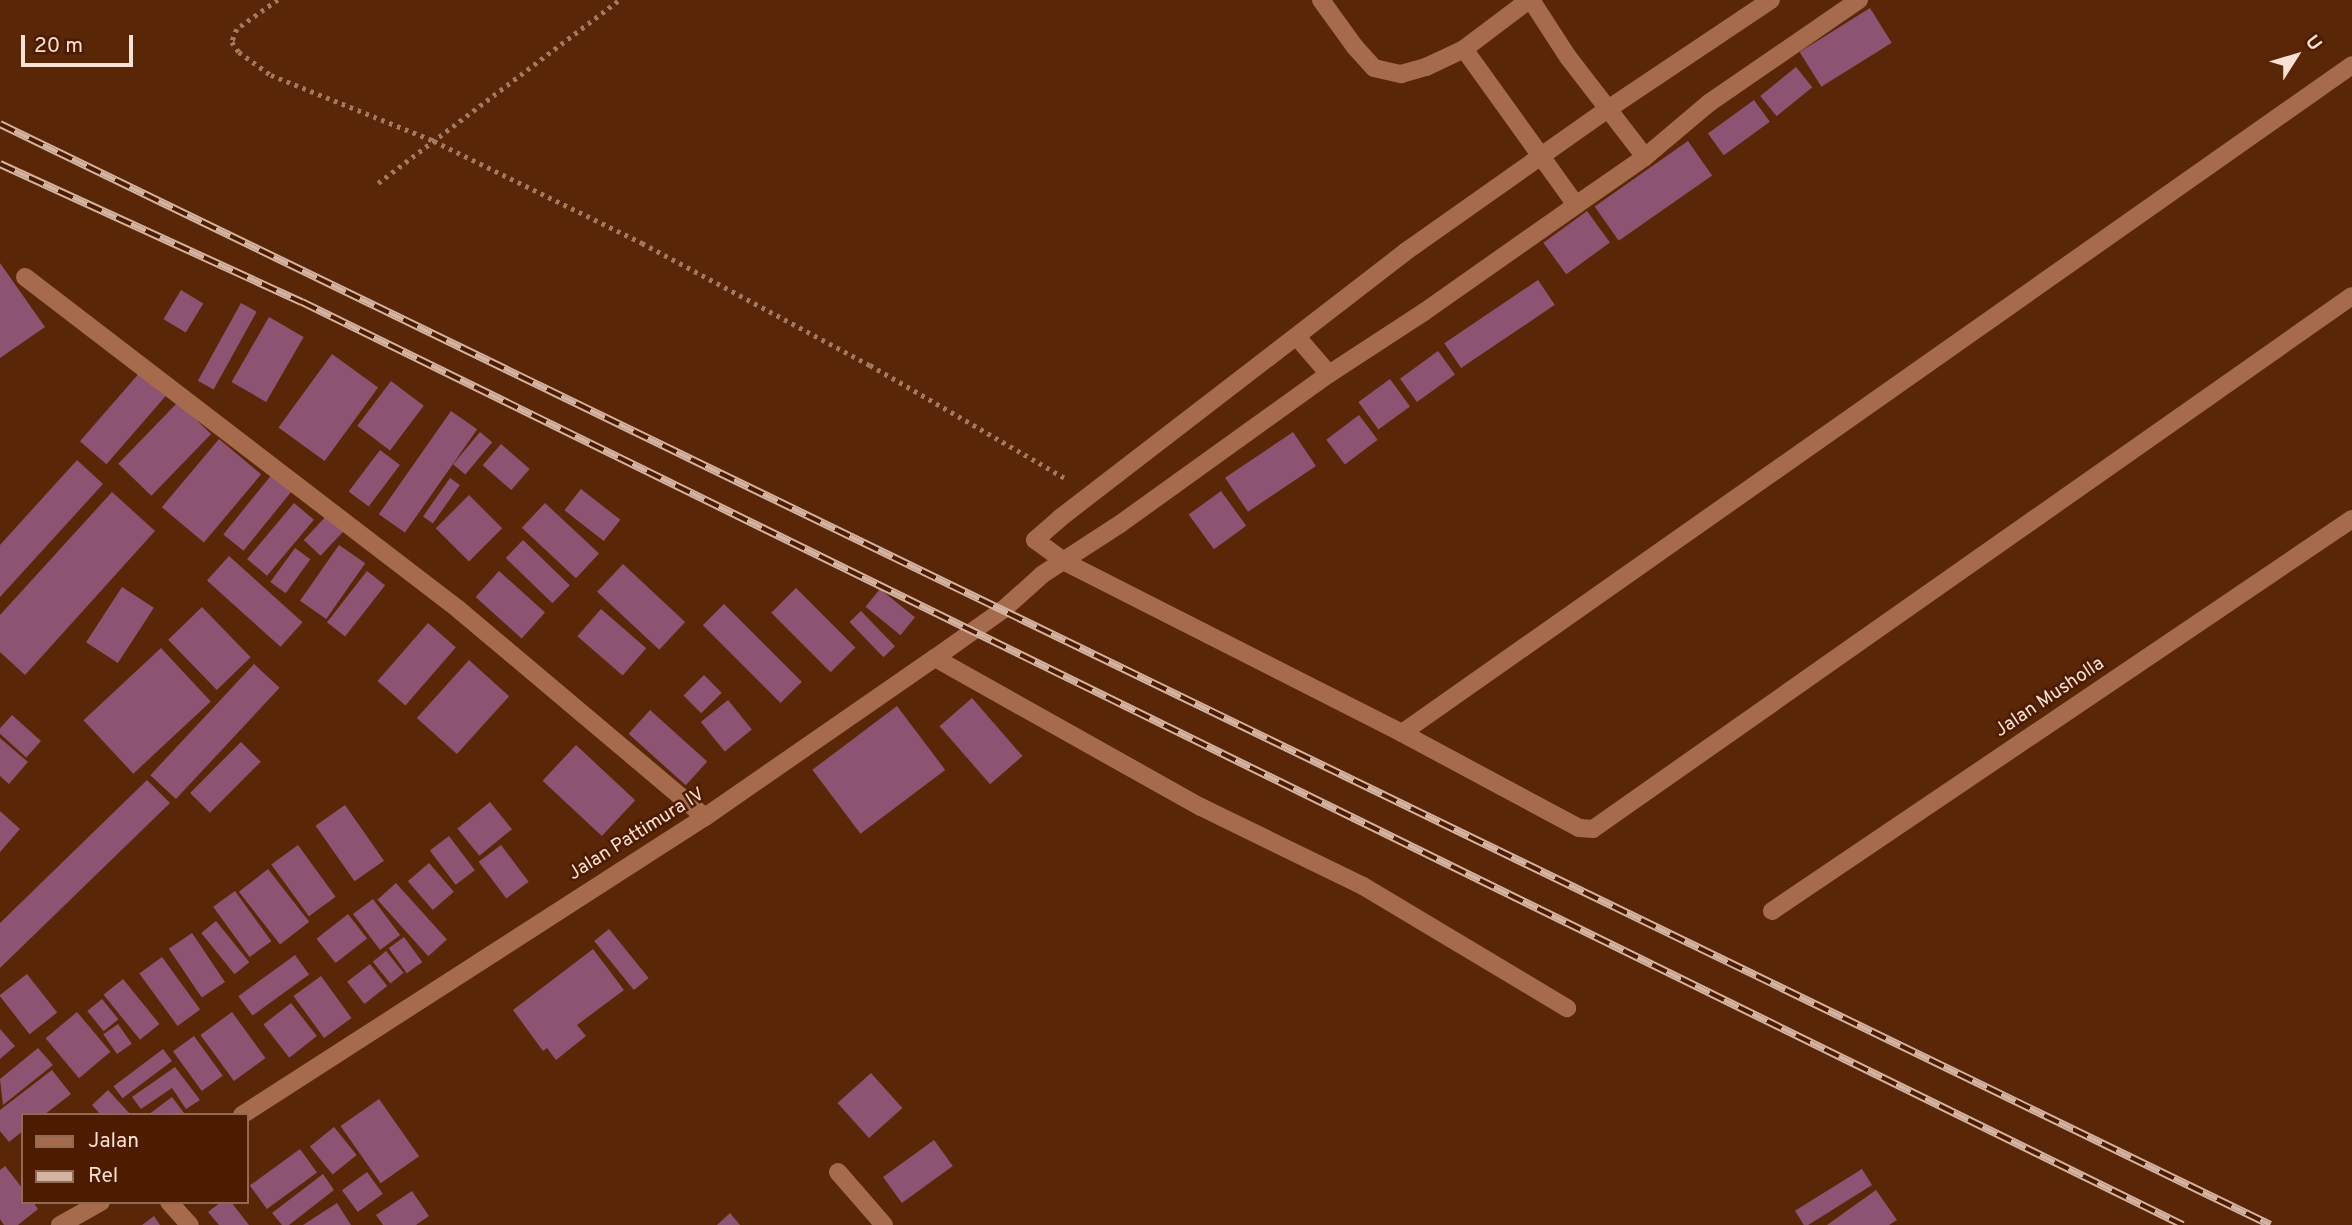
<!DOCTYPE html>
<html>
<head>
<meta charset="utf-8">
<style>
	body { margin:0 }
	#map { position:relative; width:2352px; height:1225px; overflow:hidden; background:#592607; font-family:Overpass,sans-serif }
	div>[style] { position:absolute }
	.building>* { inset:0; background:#8c5472; transform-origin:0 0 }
	.path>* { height:4.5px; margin-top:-2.25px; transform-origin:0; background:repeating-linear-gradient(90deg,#a27962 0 3.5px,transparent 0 8.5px) }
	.minor>* { height:18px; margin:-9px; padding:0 9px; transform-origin:9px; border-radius:9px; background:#a66a4d }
	.rail>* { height:8px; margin-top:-4px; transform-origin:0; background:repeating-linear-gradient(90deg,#4d1b00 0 16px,#d4b3a1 0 32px); box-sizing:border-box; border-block:2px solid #d4b3a1 }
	span { translate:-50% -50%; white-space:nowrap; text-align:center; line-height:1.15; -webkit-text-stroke:5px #4d1b00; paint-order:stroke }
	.street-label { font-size:19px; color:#fbe0d3 }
	.legend { position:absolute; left:21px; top:1113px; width:228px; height:91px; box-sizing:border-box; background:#4d1b00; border:2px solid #936a54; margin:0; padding:9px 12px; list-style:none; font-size:21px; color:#fbe0d3 }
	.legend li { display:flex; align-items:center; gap:14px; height:35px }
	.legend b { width:35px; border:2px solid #936a54 }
	.north { position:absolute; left:2261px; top:21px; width:70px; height:70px; -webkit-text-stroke:5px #4d1b00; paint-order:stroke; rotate:53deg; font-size:19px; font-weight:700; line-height:28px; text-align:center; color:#fbe0d3 }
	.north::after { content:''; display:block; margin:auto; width:24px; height:32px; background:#fbe0d3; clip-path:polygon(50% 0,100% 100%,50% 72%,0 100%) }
	.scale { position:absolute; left:21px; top:35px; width:112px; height:32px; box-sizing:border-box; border:4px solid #fbe0d3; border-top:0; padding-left:9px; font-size:21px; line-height:24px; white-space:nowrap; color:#fbe0d3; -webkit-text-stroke:5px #4d1b00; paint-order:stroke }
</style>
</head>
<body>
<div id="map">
	<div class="building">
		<i style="left:1870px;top:8px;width:41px;height:83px;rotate:58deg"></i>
		<i style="left:1796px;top:67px;width:26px;height:46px;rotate:51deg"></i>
		<i style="left:1754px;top:100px;width:27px;height:57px;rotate:54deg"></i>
		<i style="left:1688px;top:141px;width:42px;height:114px;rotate:55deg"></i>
		<i style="left:1587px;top:211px;width:39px;height:54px;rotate:54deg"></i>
		<i style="clip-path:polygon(0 263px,45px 327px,0 358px)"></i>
		<i style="left:1538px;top:280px;width:30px;height:113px;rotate:56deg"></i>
		<i style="left:181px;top:290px;width:26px;height:34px;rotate:31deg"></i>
		<i style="left:241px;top:303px;width:18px;height:89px;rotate:29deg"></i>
		<i style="left:269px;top:317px;width:40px;height:75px;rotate:30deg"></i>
		<i style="left:1438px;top:351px;width:29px;height:47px;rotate:54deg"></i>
		<i style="left:332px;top:354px;width:57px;height:91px;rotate:36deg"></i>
		<i style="left:141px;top:371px;width:35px;height:93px;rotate:41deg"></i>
		<i style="left:1390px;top:379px;width:34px;height:39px;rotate:54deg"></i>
		<i style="left:391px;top:381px;width:41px;height:56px;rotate:37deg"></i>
		<i style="left:178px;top:402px;width:46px;height:86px;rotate:44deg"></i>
		<i style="left:451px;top:411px;width:32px;height:126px;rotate:35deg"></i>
		<i style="left:1359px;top:415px;width:31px;height:41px;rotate:53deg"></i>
		<i style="left:480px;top:432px;width:16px;height:42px;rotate:40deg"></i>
		<i style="left:1293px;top:432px;width:41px;height:82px;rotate:56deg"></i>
		<i style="left:219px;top:439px;width:55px;height:89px;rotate:40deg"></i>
		<i style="left:501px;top:444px;width:38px;height:28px;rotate:41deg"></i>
		<i style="left:380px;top:450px;width:25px;height:52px;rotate:37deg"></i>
		<i style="clip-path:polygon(77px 460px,103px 484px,0 597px,0 545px)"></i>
		<i style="left:273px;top:473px;width:26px;height:79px;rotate:39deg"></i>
		<i style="left:450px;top:478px;width:12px;height:47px;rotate:35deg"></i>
		<i style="left:581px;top:489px;width:50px;height:27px;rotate:38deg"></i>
		<i style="left:1221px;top:491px;width:43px;height:40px;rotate:54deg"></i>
		<i style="clip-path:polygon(112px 492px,155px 531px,25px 675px,0 652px,0 615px)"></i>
		<i style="left:469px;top:495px;width:47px;height:47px;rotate:45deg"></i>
		<i style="left:294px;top:503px;width:26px;height:73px;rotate:40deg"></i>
		<i style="left:545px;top:503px;width:74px;height:34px;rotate:43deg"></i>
		<i style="left:329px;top:513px;width:23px;height:37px;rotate:43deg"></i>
		<i style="left:523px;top:540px;width:65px;height:25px;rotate:44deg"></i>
		<i style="left:339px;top:545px;width:32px;height:68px;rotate:35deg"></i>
		<i style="left:295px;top:548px;width:19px;height:42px;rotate:36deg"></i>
		<i style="left:229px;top:556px;width:99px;height:33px;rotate:42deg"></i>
		<i style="left:623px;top:564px;width:85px;height:38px;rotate:43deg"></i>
		<i style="left:367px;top:571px;width:23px;height:65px;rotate:38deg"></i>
		<i style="left:499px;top:571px;width:62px;height:35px;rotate:42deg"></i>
		<i style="left:122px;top:587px;width:38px;height:66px;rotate:33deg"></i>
		<i style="left:796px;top:588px;width:84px;height:35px;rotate:45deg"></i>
		<i style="left:880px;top:589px;width:45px;height:23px;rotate:39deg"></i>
		<i style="left:724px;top:604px;width:110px;height:30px;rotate:45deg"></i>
		<i style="left:202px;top:607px;width:70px;height:47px;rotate:46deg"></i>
		<i style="left:601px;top:609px;width:60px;height:36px;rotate:41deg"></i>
		<i style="left:861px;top:611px;width:49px;height:16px;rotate:46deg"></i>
		<i style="left:428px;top:623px;width:37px;height:77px;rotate:41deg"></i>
		<i style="left:161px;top:648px;width:73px;height:106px;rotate:47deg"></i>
		<i style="left:469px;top:660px;width:54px;height:78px;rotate:42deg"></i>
		<i style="left:254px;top:664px;width:35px;height:152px;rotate:43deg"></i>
		<i style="left:704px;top:675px;width:25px;height:29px;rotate:45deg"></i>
		<i style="left:972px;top:698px;width:77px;height:43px;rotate:49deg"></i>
		<i style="left:728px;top:700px;width:38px;height:35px;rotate:51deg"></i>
		<i style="left:897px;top:706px;width:80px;height:106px;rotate:53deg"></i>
		<i style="left:650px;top:710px;width:77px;height:32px;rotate:42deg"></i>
		<i style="left:12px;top:715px;width:39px;height:22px;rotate:42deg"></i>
		<i style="clip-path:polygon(0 738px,28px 762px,9px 784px,0 776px)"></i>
		<i style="left:241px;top:742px;width:28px;height:72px;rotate:45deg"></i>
		<i style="left:576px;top:745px;width:81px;height:49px;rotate:43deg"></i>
		<i style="clip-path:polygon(147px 780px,170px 803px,0 968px,0 923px)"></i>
		<i style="left:490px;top:802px;width:35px;height:42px;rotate:51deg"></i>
		<i style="left:345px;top:805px;width:68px;height:36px;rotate:55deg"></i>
		<i style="clip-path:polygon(0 811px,20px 829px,0 852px)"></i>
		<i style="left:449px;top:836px;width:43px;height:24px;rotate:53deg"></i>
		<i style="left:298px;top:845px;width:64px;height:33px;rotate:54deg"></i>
		<i style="left:501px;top:845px;width:46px;height:28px;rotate:53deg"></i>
		<i style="left:429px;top:863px;width:38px;height:28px;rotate:49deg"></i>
		<i style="left:268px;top:869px;width:67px;height:37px;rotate:52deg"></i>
		<i style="left:396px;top:883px;width:76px;height:25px;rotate:48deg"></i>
		<i style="left:235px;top:891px;width:62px;height:27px;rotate:54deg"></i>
		<i style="left:373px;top:899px;width:45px;height:25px;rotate:53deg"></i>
		<i style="left:348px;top:914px;width:31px;height:40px;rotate:52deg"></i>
		<i style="left:216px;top:921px;width:53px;height:19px;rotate:51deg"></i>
		<i style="left:609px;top:929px;width:63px;height:19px;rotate:51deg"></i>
		<i style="left:192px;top:933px;width:59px;height:28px;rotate:56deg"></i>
		<i style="left:404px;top:937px;width:31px;height:19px;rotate:54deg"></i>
		<i style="clip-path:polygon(593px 949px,624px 990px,577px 1025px,586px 1036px,556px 1060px,547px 1048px,543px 1051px,513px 1010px)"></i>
		<i style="left:386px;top:951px;width:28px;height:17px;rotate:51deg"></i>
		<i style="left:295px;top:955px;width:24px;height:70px;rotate:54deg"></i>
		<i style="left:162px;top:957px;width:65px;height:28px;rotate:54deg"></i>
		<i style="left:370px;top:964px;width:28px;height:29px;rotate:52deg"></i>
		<i style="left:27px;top:974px;width:49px;height:35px;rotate:52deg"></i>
		<i style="left:321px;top:976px;width:52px;height:34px;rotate:54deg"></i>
		<i style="left:123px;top:979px;width:58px;height:25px;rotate:51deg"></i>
		<i style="left:102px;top:999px;width:26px;height:19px;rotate:51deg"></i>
		<i style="left:291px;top:1003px;width:42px;height:35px;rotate:52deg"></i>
		<i style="left:77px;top:1012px;width:52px;height:41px;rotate:50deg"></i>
		<i style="left:232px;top:1012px;width:57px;height:39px;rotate:54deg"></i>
		<i style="left:118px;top:1024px;width:24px;height:18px;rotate:55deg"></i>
		<i style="clip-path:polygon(0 1029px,15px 1046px,0 1059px)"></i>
		<i style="left:194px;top:1036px;width:49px;height:26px;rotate:54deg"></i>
		<i style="clip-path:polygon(38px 1048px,53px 1065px,3px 1105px,0 1079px)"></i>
		<i style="left:163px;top:1049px;width:15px;height:62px;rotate:53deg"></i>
		<i style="clip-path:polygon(175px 1067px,200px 1100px,186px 1109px,172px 1088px,141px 1109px,132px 1097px)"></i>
		<i style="clip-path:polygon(52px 1070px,71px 1094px,44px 1115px,23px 1115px,23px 1131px,9px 1142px,0 1131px,0 1110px)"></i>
		<i style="left:871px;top:1073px;width:47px;height:45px;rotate:48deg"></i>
		<i style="clip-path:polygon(108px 1090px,131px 1115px,101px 1115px,92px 1105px)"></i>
		<i style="clip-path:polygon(172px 1097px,184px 1113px,148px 1115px)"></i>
		<i style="left:379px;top:1099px;width:70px;height:47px;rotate:55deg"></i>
		<i style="left:334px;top:1127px;width:36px;height:31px;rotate:51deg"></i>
		<i style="left:934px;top:1140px;width:32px;height:63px;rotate:54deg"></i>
		<i style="left:300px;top:1149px;width:29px;height:62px;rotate:54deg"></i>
		<i style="clip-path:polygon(5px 1166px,23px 1189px,23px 1202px,33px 1202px,38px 1209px,18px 1225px,4px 1225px,0 1219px,0 1170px)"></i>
		<i style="left:1862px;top:1169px;width:19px;height:79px;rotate:58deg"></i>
		<i style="left:367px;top:1172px;width:27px;height:31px;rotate:54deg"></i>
		<i style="clip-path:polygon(323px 1174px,334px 1190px,289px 1225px,282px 1225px,272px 1213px)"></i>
		<i style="clip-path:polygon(1876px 1190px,1897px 1220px,1889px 1225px,1827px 1225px)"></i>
		<i style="clip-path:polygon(412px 1191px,429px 1216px,416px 1225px,383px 1225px,376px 1215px)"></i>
		<i style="clip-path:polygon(221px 1202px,231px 1202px,249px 1225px,219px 1225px,208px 1212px)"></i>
		<i style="clip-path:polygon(337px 1203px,351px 1225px,303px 1225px)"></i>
		<i style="clip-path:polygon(730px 1213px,740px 1225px,717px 1225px)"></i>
		<i style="clip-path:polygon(154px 1216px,160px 1225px,142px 1225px)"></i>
	</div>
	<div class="path">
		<i style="left:278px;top:0;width:50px;rotate:144.7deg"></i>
		<i style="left:237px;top:29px;width:14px;rotate:111deg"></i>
		<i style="left:232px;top:42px;width:12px;rotate:55deg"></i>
		<i style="left:239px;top:52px;width:39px;rotate:36deg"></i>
		<i style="left:271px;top:75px;width:176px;rotate:22deg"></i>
		<i style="left:434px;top:141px;width:232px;rotate:26.1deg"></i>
		<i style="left:642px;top:243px;width:259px;rotate:28.2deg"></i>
		<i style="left:870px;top:365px;width:225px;rotate:30.1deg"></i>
		<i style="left:378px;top:183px;width:303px;rotate:-37.2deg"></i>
	</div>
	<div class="minor">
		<i style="left:1321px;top:0;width:58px;rotate:54.1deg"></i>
		<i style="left:1355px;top:47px;width:28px;rotate:48deg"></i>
		<i style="left:1374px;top:68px;width:28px;rotate:13deg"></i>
		<i style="left:1401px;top:74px;width:26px;rotate:-16deg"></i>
		<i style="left:1426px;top:67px;width:42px;rotate:-25.3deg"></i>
		<i style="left:1464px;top:49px;width:81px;rotate:-37deg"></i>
		<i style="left:1531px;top:0;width:68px;rotate:57deg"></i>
		<i style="left:1568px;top:57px;width:126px;rotate:52.4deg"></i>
		<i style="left:1464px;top:49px;width:192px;rotate:54.3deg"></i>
		<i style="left:25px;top:277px;width:546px;rotate:37.48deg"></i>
		<i style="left:458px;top:609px;width:323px;rotate:40.1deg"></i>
		<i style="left:1297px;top:337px;width:49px;rotate:49.1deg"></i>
		<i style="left:1035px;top:540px;width:37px;rotate:36deg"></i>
		<i style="left:1065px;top:562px;width:378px;rotate:26.9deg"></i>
		<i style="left:1402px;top:733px;width:201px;rotate:28.2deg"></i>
		<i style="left:1579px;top:828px;width:14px;rotate:4deg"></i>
		<i style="left:1593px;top:829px;width:927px;rotate:-35.08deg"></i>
		<i style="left:1035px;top:540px;width:33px;rotate:-41deg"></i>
		<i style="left:1060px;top:518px;width:436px;rotate:-37.6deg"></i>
		<i style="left:1405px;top:252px;width:248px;rotate:-35.2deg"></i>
		<i style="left:1608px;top:109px;width:196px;rotate:-33.8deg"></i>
		<i style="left:935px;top:658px;width:305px;rotate:29.3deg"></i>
		<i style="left:1201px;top:807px;width:180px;rotate:26deg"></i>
		<i style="left:1363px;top:886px;width:238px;rotate:30.9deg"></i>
		<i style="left:1402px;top:733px;width:1161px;rotate:-35.11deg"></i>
		<i style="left:1772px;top:911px;width:700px;rotate:-34.05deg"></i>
		<i style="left:242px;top:1115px;width:551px;rotate:-32.77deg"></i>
		<i style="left:705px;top:817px;width:280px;rotate:-34.7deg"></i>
		<i style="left:935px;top:658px;width:85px;rotate:-35.4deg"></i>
		<i style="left:1004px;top:609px;width:52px;rotate:-41.9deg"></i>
		<i style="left:1043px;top:574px;width:92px;rotate:-33deg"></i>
		<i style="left:1120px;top:524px;width:257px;rotate:-35.7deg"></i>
		<i style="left:1329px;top:374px;width:113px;rotate:-33.1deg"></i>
		<i style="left:1424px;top:312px;width:186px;rotate:-35.1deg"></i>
		<i style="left:1576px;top:205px;width:84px;rotate:-34.8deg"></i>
		<i style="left:1645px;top:157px;width:84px;rotate:-40.2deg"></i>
		<i style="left:1709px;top:103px;width:182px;rotate:-34.5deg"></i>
		<i style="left:838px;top:1172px;width:70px;rotate:49deg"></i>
		<i style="left:169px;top:1202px;width:31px;rotate:48deg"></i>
		<i style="left:60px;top:1225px;width:47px;rotate:-29.3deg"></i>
	</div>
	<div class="rail">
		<i style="left:0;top:124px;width:2523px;rotate:25.87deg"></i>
		<i style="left:0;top:164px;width:332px;rotate:24.6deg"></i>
		<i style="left:302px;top:302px;width:2095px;rotate:26.14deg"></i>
	</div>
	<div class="street-label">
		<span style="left:2050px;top:698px;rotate:-34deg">Jalan Musholla</span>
		<span style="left:637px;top:835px;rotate:-32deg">Jalan Pattimura IV</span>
	</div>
	<ul class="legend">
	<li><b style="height:9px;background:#a66a4d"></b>Jalan</li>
	<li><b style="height:9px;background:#d4b3a1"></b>Rel</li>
	</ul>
	<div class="north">U</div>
	<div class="scale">20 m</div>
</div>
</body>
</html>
